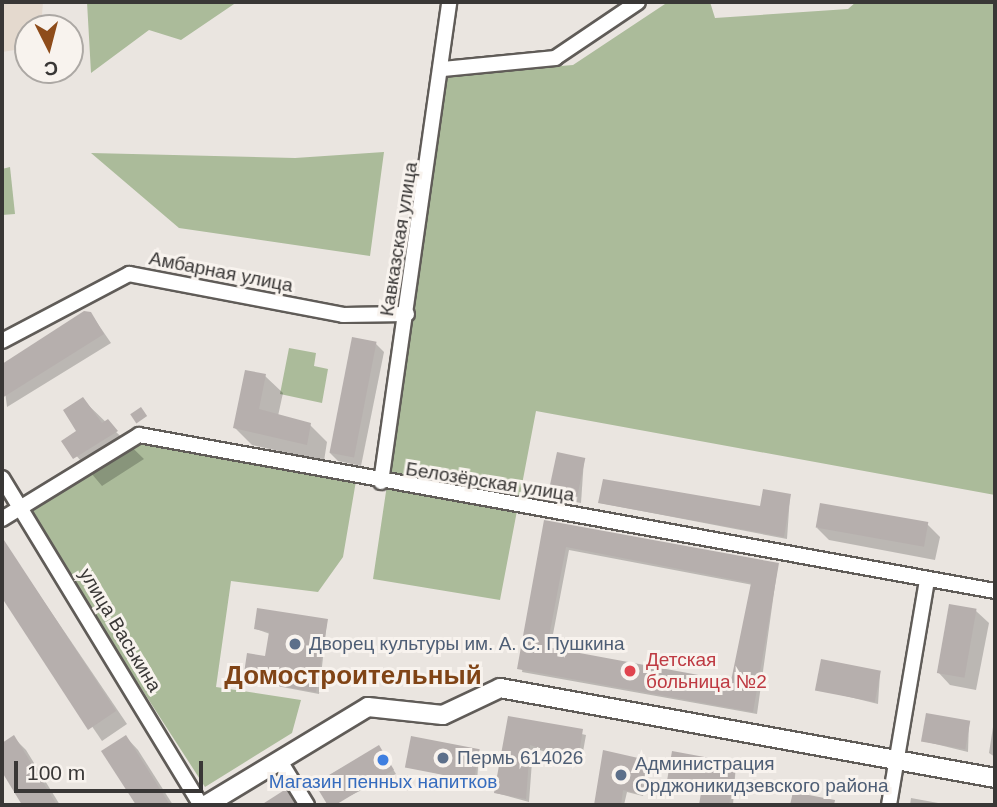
<!DOCTYPE html>
<html>
<head>
<meta charset="utf-8">
<style>
	body { margin:0 }
	#map { position:relative; width:997px; height:807px; overflow:hidden; background:#eae5e0; font-family:Helvetica,sans-serif }
	div>[style] { position:absolute }
	.built>* { inset:0; background:#e4d9ce }
	.green>* { inset:0; background:#abbb9a }
	.shadow>* { inset:0; background:#0003 }
	.building>* { inset:0; background:#b6afad; transform-origin:0 0 }
	.roads { filter:drop-shadow(2px 0 #605c58) drop-shadow(-2px 0 #605c58) drop-shadow(0 2px #605c58) drop-shadow(0 -2px #605c58) }
	.minor>* { height:14px; margin:-7px; padding:0 7px; transform-origin:7px; border-radius:7px; background:#fff }
	.tertiary>* { height:18px; margin:-9px; padding:0 9px; transform-origin:9px; border-radius:9px; background:#fff }
	.dots>* { width:19px; height:19px; translate:-50% -50%; box-sizing:border-box; border:4px solid #f8f3ee; border-radius:50% }
	span { translate:-50% -50%; white-space:nowrap; text-align:center; line-height:1.15; -webkit-text-stroke:6px #f8f3ee; paint-order:stroke }
	.street-label { font-size:19px; color:#393736 }
	.service-label { font-size:19px; color:#4e5e75 }
	.left { translate:0 -50%; text-align:left }
	.health-label { font-size:19px; color:#be3a42 }
	.shop-label { font-size:19px; color:#366cbe }
	.district-label { font-size:26px; color:#804416; font-weight:700 }
	.frame { position:absolute; inset:0; border:4px solid #393736; pointer-events:none }
	.north { position:absolute; left:14px; top:14px; width:70px; height:70px; box-sizing:border-box; background:#f8f3ee; border:2px solid #aca8a4; border-radius:50%; rotate:174deg; font-size:19px; font-weight:700; line-height:28px; text-align:center; color:#393736 }
	.north::after { content:''; display:block; margin:auto; width:24px; height:32px; background:#8e4c1a; clip-path:polygon(50% 0,100% 100%,50% 72%,0 100%) }
	.scale { position:absolute; left:14px; top:761px; width:189px; height:32px; box-sizing:border-box; border:4px solid #393736; border-top:0; padding-left:9px; font-size:21px; line-height:24px; white-space:nowrap; color:#393736; -webkit-text-stroke:5px #f8f3ee; paint-order:stroke }
</style>
</head>
<body>
<div id="map">
	<div class="built">
		<i style="clip-path:polygon(2px 2px,43px 2px,41px 28px,28px 28px,28px 48px,2px 52px)"></i>
	</div>
	<div class="green">
		<i style="clip-path:polygon(87px 2px,237px 2px,181px 40px,149px 30px,91px 73px)"></i>
		<i style="clip-path:polygon(668px 2px,710px 2px,715px 18px,848px 9px,856px 2px,995px 2px,995px 495px,536px 411px,500px 600px,373px 579px,448px 75px,573px 65px)"></i>
		<i style="clip-path:polygon(384px 152px,370px 256px,179px 228px,91px 153px,295px 158px)"></i>
		<i style="clip-path:polygon(10px 167px,15px 214px,2px 215px,2px 169px)"></i>
		<i style="clip-path:polygon(289px 348px,316px 353px,314px 366px,328px 369px,322px 403px,280px 394px)"></i>
		<i style="clip-path:polygon(134px 439px,357px 475px,343px 557px,318px 592px,231px 581px,216px 687px,301px 700px,292px 733px,205px 787px,24px 507px)"></i>
	</div>
	<div class="shadow">
		<i style="clip-path:polygon(91px 314px,111px 343px,7px 407px,2px 367px)"></i>
		<i style="clip-path:polygon(376px 344px,384px 352px,361px 466px,338px 461px,330px 453px)"></i>
		<i style="clip-path:polygon(265px 376px,283px 393px,278px 416px,310px 425px,327px 442px,324px 461px,252px 445px,235px 428px)"></i>
		<i style="clip-path:polygon(83px 400px,144px 459px,102px 486px,64px 441px,79px 432px)"></i>
		<i style="clip-path:polygon(584px 459px,581px 503px,554px 498px,551px 494px)"></i>
		<i style="clip-path:polygon(790px 496px,787px 539px,600px 503px,761px 508px)"></i>
		<i style="clip-path:polygon(evenodd,545px 522px,778px 564px,757px 714px,522px 672px,545px 522px,569px 550px,753px 585px,733px 683px,550px 650px,569px 550px)"></i>
		<i style="clip-path:polygon(928px 525px,940px 537px,935px 560px,829px 540px,817px 528px)"></i>
		<i style="clip-path:polygon(7px 547px,127px 724px,102px 741px,2px 594px)"></i>
		<i style="clip-path:polygon(976px 611px,989px 623px,976px 690px,950px 685px,938px 672px)"></i>
		<i style="clip-path:polygon(327px 621px,319px 694px,245px 680px,266px 658px,270px 634px,256px 629px)"></i>
		<i style="clip-path:polygon(880px 673px,878px 704px,817px 689px)"></i>
		<i style="clip-path:polygon(510px 718px,586px 735px,581px 763px,533px 748px,529px 802px,496px 793px)"></i>
		<i style="clip-path:polygon(969px 722px,968px 752px,923px 741px)"></i>
		<i style="clip-path:polygon(993px 727px,995px 727px,995px 757px,989px 753px)"></i>
		<i style="clip-path:polygon(126px 737px,138px 750px,173px 805px,138px 805px,104px 751px)"></i>
		<i style="clip-path:polygon(14px 738px,26px 750px,60px 805px,24px 805px,2px 768px,2px 745px)"></i>
		<i style="clip-path:polygon(379px 747px,396px 774px,330px 805px,317px 782px)"></i>
		<i style="clip-path:polygon(479px 751px,477px 783px,407px 766px)"></i>
		<i style="clip-path:polygon(604px 752px,650px 765px,643px 796px,627px 792px,624px 805px,595px 805px)"></i>
		<i style="clip-path:polygon(736px 764px,733px 805px,700px 805px,703px 790px,668px 780px)"></i>
		<i style="clip-path:polygon(911px 798px,949px 805px,910px 805px)"></i>
	</div>
	<div class="building">
		<i style="clip-path:polygon(84px 311px,91px 312px,104px 334px,2px 398px,2px 364px)"></i>
		<i style="left:352px;top:337px;width:25px;height:118px;rotate:11deg"></i>
		<i style="clip-path:polygon(245px 370px,266px 374px,259px 409px,311px 423px,307px 445px,233px 428px)"></i>
		<i style="clip-path:polygon(83px 397px,102px 423px,108px 419px,118px 431px,73px 459px,61px 441px,76px 431px,63px 410px)"></i>
		<i style="left:141px;top:407px;width:11px;height:13px;rotate:56deg"></i>
		<i style="left:557px;top:452px;width:29px;height:44px;rotate:12deg"></i>
		<i style="clip-path:polygon(603px 479px,760px 506px,763px 489px,791px 494px,784px 537px,598px 503px)"></i>
		<i style="left:820px;top:503px;width:110px;height:25px;rotate:10deg"></i>
		<i style="clip-path:polygon(evenodd,544px 520px,779px 563px,753px 712px,517px 669px,544px 520px,566px 547px,751px 583px,731px 681px,547px 647px,566px 547px)"></i>
		<i style="clip-path:polygon(2px 537px,116px 711px,88px 730px,2px 598px)"></i>
		<i style="left:949px;top:604px;width:28px;height:70px;rotate:10deg"></i>
		<i style="clip-path:polygon(257px 608px,328px 619px,316px 692px,243px 680px,247px 653px,265px 656px,269px 632px,254px 629px)"></i>
		<i style="left:821px;top:659px;width:61px;height:32px;rotate:11deg"></i>
		<i style="left:926px;top:713px;width:45px;height:29px;rotate:10deg"></i>
		<i style="clip-path:polygon(508px 716px,583px 729px,578px 760px,530px 745px,526px 799px,494px 793px)"></i>
		<i style="clip-path:polygon(14px 735px,57px 805px,22px 805px,2px 772px,2px 743px)"></i>
		<i style="clip-path:polygon(126px 735px,170px 805px,136px 805px,101px 751px)"></i>
		<i style="left:411px;top:736px;width:70px;height:32px;rotate:11deg"></i>
		<i style="left:379px;top:745px;width:29px;height:75px;rotate:59deg"></i>
		<i style="clip-path:polygon(603px 750px,647px 760px,640px 794px,623px 790px,621px 805px,594px 805px)"></i>
		<i style="clip-path:polygon(672px 751px,737px 763px,729px 805px,699px 805px,702px 787px,667px 781px)"></i>
		<i style="clip-path:polygon(286px 789px,296px 805px,261px 805px)"></i>
		<i style="clip-path:polygon(793px 792px,835px 800px,834px 805px,790px 805px)"></i>
	</div>
	<div class="roads">
		<div class="minor">
			<i style="left:443px;top:69px;width:113px;rotate:-5.6deg"></i>
			<i style="left:555px;top:58px;width:100px;rotate:-34deg"></i>
			<i style="left:2px;top:341px;width:144px;rotate:-27.8deg"></i>
			<i style="left:129px;top:274px;width:218px;rotate:10.8deg"></i>
			<i style="left:343px;top:315px;width:64px;rotate:-0.9deg"></i>
			<i style="left:2px;top:478px;width:383px;rotate:58.7deg"></i>
			<i style="left:381px;top:482px;width:485px;rotate:-81.9deg"></i>
			<i style="left:2px;top:519px;width:161px;rotate:-31.5deg"></i>
			<i style="left:139px;top:435px;width:870px;rotate:10.33deg"></i>
			<i style="left:280px;top:761px;width:52px;rotate:58.5deg"></i>
			<i style="left:889px;top:805px;width:228px;rotate:-80.4deg"></i>
		</div>
		<div class="tertiary">
			<i style="left:206px;top:805px;width:189px;rotate:-31.2deg"></i>
			<i style="left:368px;top:707px;width:75px;rotate:6.1deg"></i>
			<i style="left:443px;top:715px;width:63px;rotate:-25.3deg"></i>
			<i style="left:500px;top:688px;width:503px;rotate:10.3deg"></i>
		</div>
	</div>
	<div class="dots">
		<i style="left:295px;top:644px;background:#5c6f8a"></i>
		<i style="left:630px;top:671px;background:#e0444e"></i>
		<i style="left:443px;top:758px;background:#5c6f8a"></i>
		<i style="left:383px;top:760px;background:#3f7fe0"></i>
		<i style="left:621px;top:775px;background:#5c6f8a"></i>
	</div>
	<div class="street-label">
		<span style="left:399px;top:239px;rotate:-81deg">Кавказская улица</span>
		<span style="left:221px;top:272px;rotate:11deg">Амбарная улица</span>
		<span style="left:490px;top:482px;rotate:9deg">Белозёрская улица</span>
		<span style="left:120px;top:630px;rotate:59deg">улица Васькина</span>
	</div>
	<div class="service-label">
		<span class="left" style="left:309px;top:644px">Дворец культуры им. А. С. Пушкина</span>
		<span class="left" style="left:457px;top:758px">Пермь 614026</span>
		<span class="left" style="left:635px;top:775px">Администрация<br>Орджоникидзевского района</span>
	</div>
	<div class="health-label">
		<span class="left" style="left:646px;top:671px">Детская<br>больница №2</span>
	</div>
	<div class="shop-label">
		<span style="left:383px;top:782px">Магазин пенных напитков</span>
	</div>
	<div class="district-label">
		<span style="left:353px;top:676px">Домостроительный</span>
	</div>
	<div class="frame"></div>
	<div class="north">С</div>
	<div class="scale">100 m</div>
</div>
</body>
</html>
